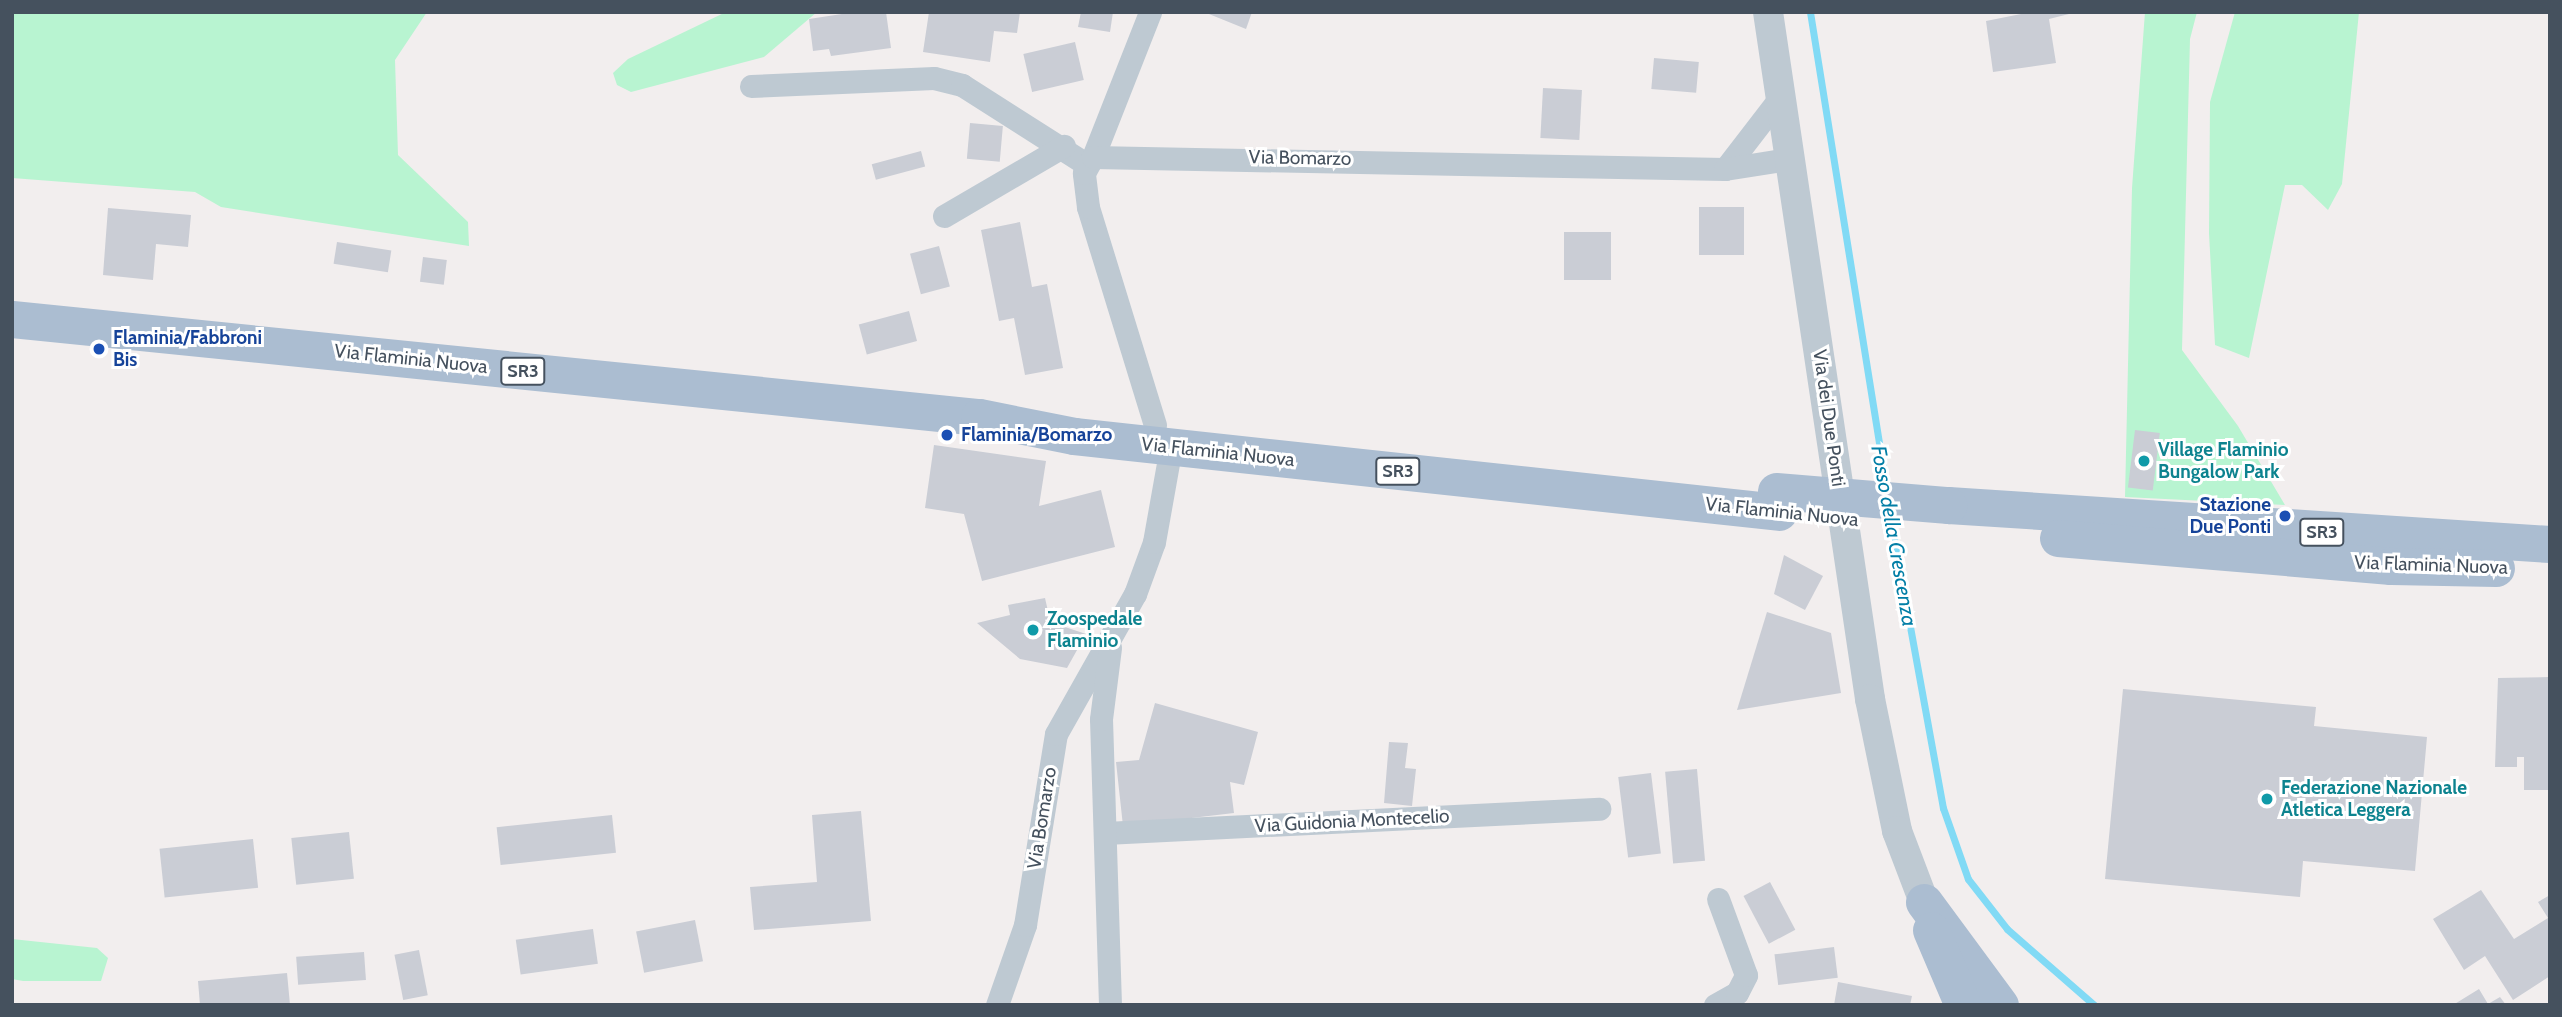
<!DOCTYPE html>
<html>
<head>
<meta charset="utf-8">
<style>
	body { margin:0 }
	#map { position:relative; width:2562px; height:1017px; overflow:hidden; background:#f2eeee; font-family:Cabin,sans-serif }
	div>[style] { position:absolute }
	.green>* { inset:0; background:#b8f4d1 }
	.stream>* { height:7px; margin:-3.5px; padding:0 3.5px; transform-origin:3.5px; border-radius:3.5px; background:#81daf5 }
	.building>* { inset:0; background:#cacdd5; transform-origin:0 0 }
	.minor>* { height:23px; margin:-11.5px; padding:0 11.5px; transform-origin:11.5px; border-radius:11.5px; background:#bec9d2 }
	.tertiary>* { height:30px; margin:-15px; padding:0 15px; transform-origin:15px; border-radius:15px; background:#bec9d2 }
	.primary>* { height:37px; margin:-18.5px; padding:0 18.5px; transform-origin:18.5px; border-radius:18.5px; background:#abbdd1 }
	.primary-bridge>* { height:37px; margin:-18.5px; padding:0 18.5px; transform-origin:18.5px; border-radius:18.5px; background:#abbdd1 }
	.dots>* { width:19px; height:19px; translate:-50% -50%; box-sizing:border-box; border:4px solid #fff; border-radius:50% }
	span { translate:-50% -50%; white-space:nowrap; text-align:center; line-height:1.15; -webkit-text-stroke:6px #fff; paint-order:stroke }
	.shield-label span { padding:2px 5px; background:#fff; border:2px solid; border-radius:5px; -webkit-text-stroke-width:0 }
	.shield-label { font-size:18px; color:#45515e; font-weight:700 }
	.street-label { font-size:19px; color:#45515e }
	.transit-label { font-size:19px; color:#164399; font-weight:700 }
	.left { translate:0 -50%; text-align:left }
	.right { translate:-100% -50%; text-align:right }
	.culture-label { font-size:19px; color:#0d838f; font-weight:700 }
	.water-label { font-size:21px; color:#027ea6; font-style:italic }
	.frame { position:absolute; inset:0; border:14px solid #45515e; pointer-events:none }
</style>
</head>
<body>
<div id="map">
	<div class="green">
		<i style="clip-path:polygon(12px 12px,427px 12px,395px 60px,398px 155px,468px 222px,469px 246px,221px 207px,195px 192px,12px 178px)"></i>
		<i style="clip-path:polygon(726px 12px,817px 12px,764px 57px,631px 92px,617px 85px,613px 73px,628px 59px)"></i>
		<i style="clip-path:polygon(2145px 12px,2197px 12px,2190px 39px,2182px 350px,2238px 426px,2285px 505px,2125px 497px,2132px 188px)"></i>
		<i style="clip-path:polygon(2235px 12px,2359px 12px,2342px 184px,2328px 210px,2302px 185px,2285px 185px,2249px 358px,2215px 345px,2209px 233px,2210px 102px)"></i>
		<i style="clip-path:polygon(12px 939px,97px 948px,108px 958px,101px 981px,23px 981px,12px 979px)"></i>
	</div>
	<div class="stream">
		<i style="left:1810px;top:12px;width:483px;rotate:80.9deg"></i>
		<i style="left:1889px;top:511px;width:302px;rotate:79.7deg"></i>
		<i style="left:1943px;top:808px;width:75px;rotate:70.6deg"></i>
		<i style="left:1968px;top:879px;width:63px;rotate:52deg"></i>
		<i style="left:2007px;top:929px;width:116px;rotate:41.1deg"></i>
	</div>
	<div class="building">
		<i style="clip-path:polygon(855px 12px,886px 12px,891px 48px,831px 56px,829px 49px,813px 51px,809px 19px)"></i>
		<i style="clip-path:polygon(929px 12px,1020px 12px,1017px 33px,994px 31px,990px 62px,923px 52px)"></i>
		<i style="clip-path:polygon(1081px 12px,1113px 12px,1110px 32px,1078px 27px)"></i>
		<i style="clip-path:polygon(1204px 12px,1252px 12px,1246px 29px)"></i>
		<i style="clip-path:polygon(2031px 12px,2077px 12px,2049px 19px,2056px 63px,1993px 72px,1986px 21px)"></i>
		<i style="left:1075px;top:42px;width:39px;height:53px;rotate:77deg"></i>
		<i style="left:1654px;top:58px;width:45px;height:31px;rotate:5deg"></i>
		<i style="left:1543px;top:88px;width:39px;height:50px;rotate:3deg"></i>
		<i style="left:970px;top:123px;width:33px;height:36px;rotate:5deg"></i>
		<i style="left:921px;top:151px;width:16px;height:51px;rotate:75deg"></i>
		<i style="left:1699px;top:207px;width:45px;height:48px"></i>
		<i style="clip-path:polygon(108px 208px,191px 215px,188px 247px,156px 244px,153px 280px,103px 275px)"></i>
		<i style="clip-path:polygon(1020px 222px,1032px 287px,1047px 284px,1063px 368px,1025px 375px,1014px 318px,999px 321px,981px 230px)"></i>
		<i style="left:1564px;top:232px;width:47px;height:48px"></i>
		<i style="left:337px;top:242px;width:55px;height:22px;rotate:9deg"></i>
		<i style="left:939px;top:246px;width:42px;height:30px;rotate:75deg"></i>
		<i style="left:423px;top:257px;width:24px;height:25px;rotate:7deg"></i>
		<i style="left:909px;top:311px;width:31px;height:52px;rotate:75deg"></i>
		<i style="left:2135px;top:430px;width:25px;height:58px;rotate:7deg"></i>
		<i style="clip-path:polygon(934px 445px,1046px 461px,1039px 506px,1101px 490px,1115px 547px,982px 581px,964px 514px,925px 508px)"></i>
		<i style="clip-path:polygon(1784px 555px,1823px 576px,1805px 610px,1774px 594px)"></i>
		<i style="clip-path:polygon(1045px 598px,1050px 620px,1058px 616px,1065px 627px,1086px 634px,1067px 668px,1020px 659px,977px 623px,1010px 615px,1008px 605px)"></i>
		<i style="clip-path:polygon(1767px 612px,1831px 633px,1841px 693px,1737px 710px)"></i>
		<i style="clip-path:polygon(2550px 677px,2550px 790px,2524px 790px,2524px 757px,2517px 757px,2517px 767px,2495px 767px,2498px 678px)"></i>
		<i style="clip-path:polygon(2123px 689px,2316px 707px,2314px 726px,2427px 737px,2415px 871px,2303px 861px,2300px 897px,2105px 879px)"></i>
		<i style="clip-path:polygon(1155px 703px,1258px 732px,1244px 785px,1230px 782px,1234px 813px,1123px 826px,1116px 762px,1139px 760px)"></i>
		<i style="clip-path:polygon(1389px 742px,1408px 743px,1405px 768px,1416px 769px,1412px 806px,1384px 803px)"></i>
		<i style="left:1697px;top:769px;width:92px;height:32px;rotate:85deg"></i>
		<i style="left:1651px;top:773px;width:81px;height:33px;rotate:83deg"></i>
		<i style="clip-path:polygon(861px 811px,871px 921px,754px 930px,750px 887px,817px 882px,812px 815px)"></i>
		<i style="left:612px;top:815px;width:38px;height:116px;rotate:84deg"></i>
		<i style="left:349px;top:832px;width:47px;height:58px;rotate:84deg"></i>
		<i style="left:253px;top:839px;width:49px;height:94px;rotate:84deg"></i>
		<i style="left:1770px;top:882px;width:54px;height:30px;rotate:62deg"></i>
		<i style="clip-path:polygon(2481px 890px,2514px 939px,2548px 918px,2538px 902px,2550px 895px,2550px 976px,2513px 1000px,2485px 956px,2464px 970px,2433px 919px)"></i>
		<i style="left:695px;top:920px;width:42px;height:60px;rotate:79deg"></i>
		<i style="left:593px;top:929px;width:35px;height:78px;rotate:82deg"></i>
		<i style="left:1834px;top:947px;width:31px;height:60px;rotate:83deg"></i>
		<i style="left:419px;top:950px;width:46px;height:25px;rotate:79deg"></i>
		<i style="left:364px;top:952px;width:28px;height:68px;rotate:86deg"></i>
		<i style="clip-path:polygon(287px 973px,290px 1005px,200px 1005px,198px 981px)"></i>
		<i style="clip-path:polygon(1838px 982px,1912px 996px,1910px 1005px,1834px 1005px)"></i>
		<i style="clip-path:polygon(2479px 989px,2488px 1004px,2500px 997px,2506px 1005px,2453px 1005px)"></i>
	</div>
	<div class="minor">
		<i style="left:751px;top:86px;width:183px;rotate:-2.5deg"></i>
		<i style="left:934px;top:78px;width:29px;rotate:14deg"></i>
		<i style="left:962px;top:85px;width:147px;rotate:32.5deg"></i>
		<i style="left:1093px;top:157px;width:156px;rotate:-68.5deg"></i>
		<i style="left:1725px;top:169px;width:88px;rotate:-52.4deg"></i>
		<i style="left:944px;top:216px;width:139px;rotate:-30.3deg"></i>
		<i style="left:1155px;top:425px;width:228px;rotate:-107.1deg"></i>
		<i style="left:1088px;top:207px;width:34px;rotate:-97deg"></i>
		<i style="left:1084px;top:173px;width:18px;rotate:-61deg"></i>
		<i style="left:1093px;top:157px;width:632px;rotate:1.09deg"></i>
		<i style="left:1725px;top:169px;width:65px;rotate:-8.9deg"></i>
		<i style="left:1105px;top:833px;width:495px;rotate:-2.8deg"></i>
		<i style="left:997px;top:1005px;width:85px;rotate:-70.7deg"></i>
		<i style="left:1025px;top:925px;width:193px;rotate:-80.8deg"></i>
		<i style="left:1056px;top:734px;width:161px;rotate:-60.6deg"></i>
		<i style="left:1135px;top:594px;width:55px;rotate:-69.9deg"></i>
		<i style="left:1154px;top:542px;width:97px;rotate:-79.9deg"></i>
		<i style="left:1110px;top:1005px;width:286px;rotate:-91.8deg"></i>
		<i style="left:1101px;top:719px;width:72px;rotate:-82.8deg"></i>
		<i style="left:1715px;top:1005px;width:25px;rotate:-29deg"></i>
		<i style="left:1737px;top:993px;width:20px;rotate:-63deg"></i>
		<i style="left:1746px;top:975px;width:81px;rotate:-110.2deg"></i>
	</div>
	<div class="tertiary">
		<i style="left:1768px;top:12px;width:695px;rotate:81.55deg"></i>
		<i style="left:1870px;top:699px;width:135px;rotate:78.4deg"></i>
		<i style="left:1897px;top:831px;width:76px;rotate:69.2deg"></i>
	</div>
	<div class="primary">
		<i style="left:12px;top:319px;width:972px;rotate:5.79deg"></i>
		<i style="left:979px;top:417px;width:97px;rotate:11.3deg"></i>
		<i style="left:1074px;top:436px;width:709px;rotate:6.15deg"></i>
		<i style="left:1948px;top:505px;width:603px;rotate:3.71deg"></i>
		<i style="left:2058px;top:538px;width:334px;rotate:4.8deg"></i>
		<i style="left:2391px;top:566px;width:105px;rotate:1.1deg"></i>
		<i style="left:1924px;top:902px;width:128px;rotate:53.6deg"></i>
		<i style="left:1931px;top:930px;width:82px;rotate:66.9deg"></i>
	</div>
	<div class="primary-bridge">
		<i style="left:1776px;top:491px;width:173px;rotate:4.7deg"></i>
	</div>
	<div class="dots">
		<i style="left:99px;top:349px;background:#1a4fb4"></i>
		<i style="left:947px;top:435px;background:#1a4fb4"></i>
		<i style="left:2144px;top:461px;background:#0f9aa8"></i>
		<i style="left:2285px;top:516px;background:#1a4fb4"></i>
		<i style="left:1033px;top:630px;background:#0f9aa8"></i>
		<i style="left:2267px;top:799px;background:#0f9aa8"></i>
	</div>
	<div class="shield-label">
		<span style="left:523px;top:371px">SR3</span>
		<span style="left:1398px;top:471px">SR3</span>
		<span style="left:2322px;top:532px">SR3</span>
	</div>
	<div class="street-label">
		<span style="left:1300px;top:158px;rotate:1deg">Via Bomarzo</span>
		<span style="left:411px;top:359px;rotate:6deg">Via Flaminia Nuova</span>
		<span style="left:1829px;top:418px;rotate:82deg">Via dei Due Ponti</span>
		<span style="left:1218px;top:452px;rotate:6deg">Via Flaminia Nuova</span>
		<span style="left:1782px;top:512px;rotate:6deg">Via Flaminia Nuova</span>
		<span style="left:2431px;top:565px;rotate:2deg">Via Flaminia Nuova</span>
		<span style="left:1042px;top:818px;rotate:-81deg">Via Bomarzo</span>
		<span style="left:1352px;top:821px;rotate:-3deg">Via Guidonia Montecelio</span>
	</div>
	<div class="transit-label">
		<span class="left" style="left:113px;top:349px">Flaminia/Fabbroni<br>Bis</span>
		<span class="left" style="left:961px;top:435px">Flaminia/Bomarzo</span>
		<span class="right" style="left:2271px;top:516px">Stazione<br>Due Ponti</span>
	</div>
	<div class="culture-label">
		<span class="left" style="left:2158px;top:461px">Village Flaminio<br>Bungalow Park</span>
		<span class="left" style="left:1047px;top:630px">Zoospedale<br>Flaminio</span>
		<span class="left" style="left:2281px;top:799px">Federazione Nazionale<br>Atletica Leggera</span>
	</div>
	<div class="water-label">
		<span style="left:1894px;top:536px;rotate:80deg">Fosso della Crescenza</span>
	</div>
	<div class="frame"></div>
</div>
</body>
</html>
